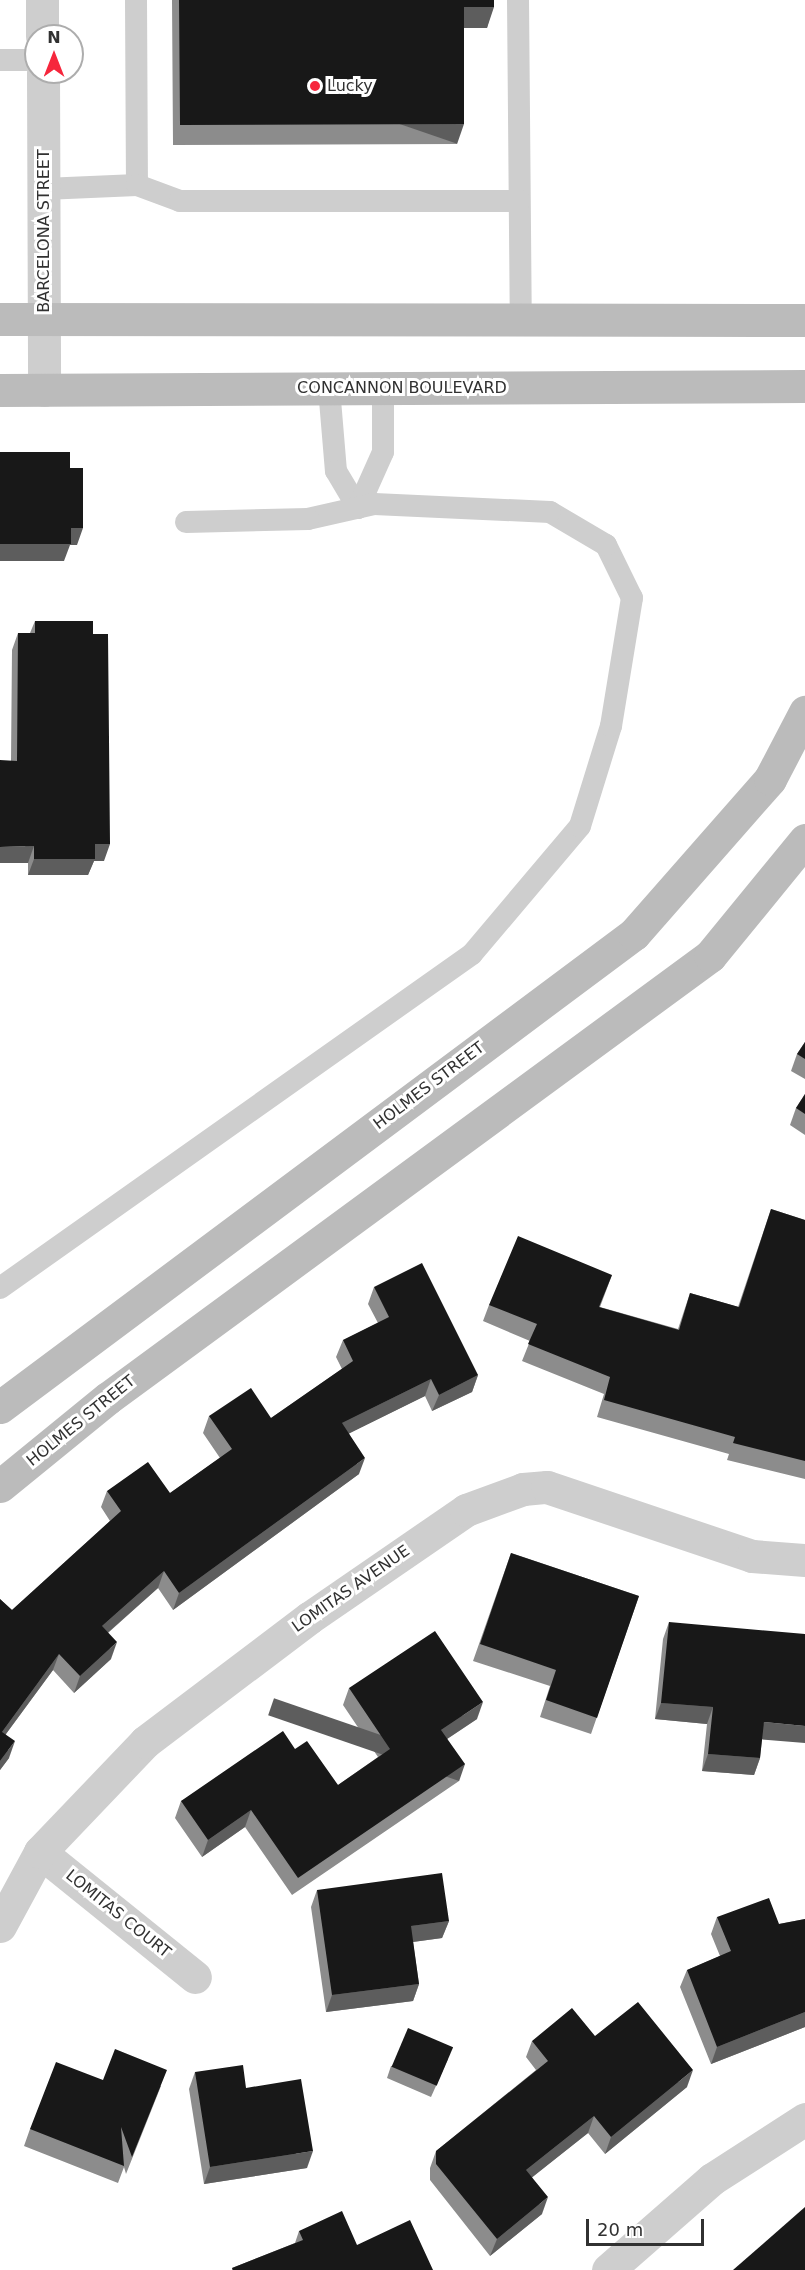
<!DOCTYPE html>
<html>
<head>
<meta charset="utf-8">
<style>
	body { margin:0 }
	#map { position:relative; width:805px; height:2270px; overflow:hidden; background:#fff; font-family:"DejaVu Sans",sans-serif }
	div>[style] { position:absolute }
	.service>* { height:22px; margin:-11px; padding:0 11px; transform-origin:11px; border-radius:11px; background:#cecece }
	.minor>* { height:33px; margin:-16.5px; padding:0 16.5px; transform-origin:16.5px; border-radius:16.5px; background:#cecece }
	.tertiary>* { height:33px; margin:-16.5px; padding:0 16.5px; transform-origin:16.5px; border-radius:16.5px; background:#cecece }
	.secondary>* { height:33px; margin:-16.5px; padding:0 16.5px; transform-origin:16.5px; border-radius:16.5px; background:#bbb }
	.wall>* { inset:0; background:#8c8c8c }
	.shaded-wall>* { inset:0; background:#5d5d5d; transform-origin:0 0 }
	.building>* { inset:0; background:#181818; transform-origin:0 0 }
	.dots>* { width:16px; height:16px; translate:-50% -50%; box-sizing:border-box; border:3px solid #fff; border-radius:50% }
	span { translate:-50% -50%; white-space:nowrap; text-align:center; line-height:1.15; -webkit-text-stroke:6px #fff; paint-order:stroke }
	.poi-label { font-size:16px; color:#313131 }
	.left { translate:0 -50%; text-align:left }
	.street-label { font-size:16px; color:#313131 }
	.north { position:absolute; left:24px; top:24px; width:60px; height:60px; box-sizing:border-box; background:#fff; border:2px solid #adadad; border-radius:50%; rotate:0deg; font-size:16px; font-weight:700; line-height:24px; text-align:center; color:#313131 }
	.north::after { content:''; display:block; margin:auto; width:21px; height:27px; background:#f6263c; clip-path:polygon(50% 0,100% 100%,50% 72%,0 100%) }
	.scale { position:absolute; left:586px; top:2219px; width:118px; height:27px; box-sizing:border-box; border:3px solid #313131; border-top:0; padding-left:8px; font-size:18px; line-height:21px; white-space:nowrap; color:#313131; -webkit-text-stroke:4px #fff; paint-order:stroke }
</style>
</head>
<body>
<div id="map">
	<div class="service">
		<i style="left:136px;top:0;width:185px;rotate:89.7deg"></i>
		<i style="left:518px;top:0;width:317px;rotate:89.5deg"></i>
		<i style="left:0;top:60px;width:36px"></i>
		<i style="left:44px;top:189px;width:93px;rotate:-2.5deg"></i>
		<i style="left:137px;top:185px;width:46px;rotate:20.4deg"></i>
		<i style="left:180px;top:201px;width:339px"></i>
		<i style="left:329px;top:388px;width:83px;rotate:85.2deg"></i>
		<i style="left:336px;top:471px;width:43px;rotate:59.3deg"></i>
		<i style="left:358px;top:508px;width:61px;rotate:-65.9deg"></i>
		<i style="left:383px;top:452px;width:64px;rotate:-90deg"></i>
		<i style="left:0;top:1288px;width:578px;rotate:-35.28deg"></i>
		<i style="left:472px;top:954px;width:167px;rotate:-49.8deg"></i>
		<i style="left:580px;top:826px;width:105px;rotate:-72.8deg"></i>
		<i style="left:611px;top:726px;width:130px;rotate:-80.7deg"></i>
		<i style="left:632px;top:598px;width:59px;rotate:-116.1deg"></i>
		<i style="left:606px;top:545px;width:65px;rotate:-149.5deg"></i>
		<i style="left:550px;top:512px;width:176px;rotate:-177.4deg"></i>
		<i style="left:374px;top:504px;width:68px;rotate:167.2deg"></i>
		<i style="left:308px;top:519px;width:122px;rotate:178.6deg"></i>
	</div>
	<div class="minor">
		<i style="left:40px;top:1852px;width:199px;rotate:38.9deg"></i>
		<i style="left:608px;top:2270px;width:138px;rotate:-41.2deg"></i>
		<i style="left:712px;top:2179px;width:111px;rotate:-32.8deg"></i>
	</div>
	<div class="tertiary">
		<i style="left:42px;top:0;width:36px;rotate:90deg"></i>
		<i style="left:43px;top:72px;width:318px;rotate:89.8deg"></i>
		<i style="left:0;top:1926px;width:84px;rotate:-61.6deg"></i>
		<i style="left:40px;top:1852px;width:152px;rotate:-46.3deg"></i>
		<i style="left:145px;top:1742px;width:206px;rotate:-37.1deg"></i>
		<i style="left:309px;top:1618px;width:191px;rotate:-34.5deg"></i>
		<i style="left:466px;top:1510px;width:61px;rotate:-20.2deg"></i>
		<i style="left:523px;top:1489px;width:24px;rotate:-5deg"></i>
		<i style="left:547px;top:1487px;width:216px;rotate:18.6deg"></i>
		<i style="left:752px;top:1556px;width:53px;rotate:4.3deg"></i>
	</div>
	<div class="secondary">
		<i style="left:0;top:319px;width:805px;rotate:0.07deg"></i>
		<i style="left:0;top:390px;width:805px;rotate:-0.28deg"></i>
		<i style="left:0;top:1407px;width:791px;rotate:-36.73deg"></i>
		<i style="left:634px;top:934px;width:206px;rotate:-48.7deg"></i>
		<i style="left:770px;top:779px;width:76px;rotate:-62.4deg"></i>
		<i style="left:0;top:1486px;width:139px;rotate:-39.2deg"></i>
		<i style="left:108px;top:1398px;width:747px;rotate:-36.29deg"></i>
		<i style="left:710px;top:956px;width:150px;rotate:-50.7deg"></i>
	</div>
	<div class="wall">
		<i style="clip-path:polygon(172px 0,494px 0,487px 28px,464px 28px,457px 144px,173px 145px)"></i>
		<i style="clip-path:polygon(35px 621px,93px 634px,104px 861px,94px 861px,88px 875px,28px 875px,28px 863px,11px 761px,12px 650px,18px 633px,30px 633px)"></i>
		<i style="clip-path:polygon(805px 1042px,805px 1079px,791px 1071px,797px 1054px)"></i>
		<i style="clip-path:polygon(805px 1094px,805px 1135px,790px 1125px,796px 1108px)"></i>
		<i style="clip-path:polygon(771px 1209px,805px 1220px,805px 1479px,727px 1460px,729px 1454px,597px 1417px,604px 1394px,522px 1361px,530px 1341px,483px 1321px,489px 1305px,612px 1275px,600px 1307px,678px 1329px,690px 1293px,738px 1307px)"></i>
		<i style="clip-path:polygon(374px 1287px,478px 1375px,472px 1392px,432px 1411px,425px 1396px,349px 1433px,359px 1474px,173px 1610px,158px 1588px,108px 1633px,111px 1659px,74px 1693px,53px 1670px,6px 1734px,9px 1758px,0 1770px,0 1599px,12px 1610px,110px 1521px,101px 1507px,107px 1491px,170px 1493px,220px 1458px,203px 1433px,209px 1416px,271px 1418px,342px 1369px,336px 1357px,343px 1340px,378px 1323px,368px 1304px)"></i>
		<i style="clip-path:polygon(511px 1553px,639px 1596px,591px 1734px,540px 1717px,550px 1686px,473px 1661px)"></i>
		<i style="clip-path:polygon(669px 1622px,762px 1739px,760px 1758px,754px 1775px,702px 1771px,707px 1724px,655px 1719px,663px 1639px)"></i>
		<i style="clip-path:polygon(349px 1688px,477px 1719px,447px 1739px,459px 1781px,292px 1895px,245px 1827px,202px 1857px,175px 1818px,181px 1801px,295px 1749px,338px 1785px,378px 1757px,343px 1705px)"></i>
		<i style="clip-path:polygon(317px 1890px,449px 1921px,442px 1938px,413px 1942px,419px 1984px,413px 2001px,326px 2012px,311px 1907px)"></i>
		<i style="clip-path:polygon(717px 1917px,779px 1924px,805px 1919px,805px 2027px,711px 2064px,680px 1987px,687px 1970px,720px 1956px,711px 1934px)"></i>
		<i style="clip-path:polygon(595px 2036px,687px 2087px,605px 2154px,588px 2133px,532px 2177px,542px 2214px,490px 2256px,430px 2180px,430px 2168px,436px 2151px,536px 2070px,526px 2057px,532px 2041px)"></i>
		<i style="clip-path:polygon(448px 2059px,431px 2097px,387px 2078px,391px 2066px)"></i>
		<i style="clip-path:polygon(195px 2072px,246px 2088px,307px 2168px,204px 2184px,189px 2089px)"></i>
		<i style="clip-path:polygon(103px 2080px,161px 2086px,126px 2174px,124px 2167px,118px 2183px,24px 2146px,30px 2129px)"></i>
		<i style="clip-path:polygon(299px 2231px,357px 2245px,433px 2270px,232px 2270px,232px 2268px,295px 2243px)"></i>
	</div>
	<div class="shaded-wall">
		<i style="clip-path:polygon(464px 7px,494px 7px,487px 28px,457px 28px)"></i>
		<i style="left:464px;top:124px;width:21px;height:284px;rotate:109deg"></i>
		<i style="clip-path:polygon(71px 528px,83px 528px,77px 545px,70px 545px,64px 561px,0 561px,0 544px)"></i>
		<i style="clip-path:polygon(95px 844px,110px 844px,104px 861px,94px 861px,88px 875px,28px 875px,34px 859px)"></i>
		<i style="clip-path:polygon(34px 846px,28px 863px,0 863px,0 847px)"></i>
		<i style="clip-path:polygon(478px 1375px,472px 1392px,432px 1411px,439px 1395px)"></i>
		<i style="clip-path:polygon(431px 1379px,425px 1396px,336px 1440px,342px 1423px)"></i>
		<i style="clip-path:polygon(365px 1458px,359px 1474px,173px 1610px,179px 1593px)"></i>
		<i style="clip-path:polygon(164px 1571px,158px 1588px,96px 1643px,102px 1626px)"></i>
		<i style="clip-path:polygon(117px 1642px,111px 1659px,74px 1693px,80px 1676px)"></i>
		<i style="clip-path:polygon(59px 1654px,53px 1670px,0 1742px,2px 1732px)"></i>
		<i style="clip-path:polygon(483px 1702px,477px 1719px,435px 1747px,441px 1730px)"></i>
		<i style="clip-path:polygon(661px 1703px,713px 1707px,707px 1724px,655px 1719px)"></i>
		<i style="clip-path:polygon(764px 1722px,805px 1726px,805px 1743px,757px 1739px)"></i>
		<i style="clip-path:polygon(15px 1741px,9px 1758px,0 1770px,0 1761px)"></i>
		<i style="clip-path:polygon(708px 1754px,760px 1758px,754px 1775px,702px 1771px)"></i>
		<i style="left:465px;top:1764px;width:18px;height:202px;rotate:109deg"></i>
		<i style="clip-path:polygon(251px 1810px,245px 1827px,202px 1857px,208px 1840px)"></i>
		<i style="clip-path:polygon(449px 1921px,442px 1938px,405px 1943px,411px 1926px)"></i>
		<i style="clip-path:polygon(419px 1984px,413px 2001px,326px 2012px,332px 1995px)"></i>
		<i style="clip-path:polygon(805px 2012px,805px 2027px,711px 2064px,717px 2047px)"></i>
		<i style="clip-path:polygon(693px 2070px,687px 2087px,605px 2154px,611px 2137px)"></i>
		<i style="clip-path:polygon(594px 2116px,588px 2133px,520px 2187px,526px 2170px)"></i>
		<i style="clip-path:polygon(313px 2151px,307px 2168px,204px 2184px,210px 2167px)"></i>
		<i style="clip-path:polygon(548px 2197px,542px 2214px,490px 2256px,497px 2239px)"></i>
	</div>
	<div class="building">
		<i style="clip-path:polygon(179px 0,494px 0,494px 7px,464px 7px,464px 124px,180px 125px)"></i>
		<i style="clip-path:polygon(0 452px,70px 452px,70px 468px,83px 468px,83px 528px,71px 528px,71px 544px,0 544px)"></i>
		<i style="clip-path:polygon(35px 621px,93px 621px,93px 634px,108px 634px,110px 844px,95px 844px,95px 859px,34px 859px,34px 846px,0 847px,0 760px,17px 761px,18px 633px,35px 633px)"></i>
		<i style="clip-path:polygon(805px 1042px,805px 1059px,797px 1054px)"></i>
		<i style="clip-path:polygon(805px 1094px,805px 1114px,796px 1108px)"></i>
		<i style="clip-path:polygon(771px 1209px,805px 1220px,805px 1461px,733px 1443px,735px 1437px,604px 1400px,610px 1377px,528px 1344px,537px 1324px,489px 1305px,518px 1236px,612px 1275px,599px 1307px,679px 1330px,690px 1293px,739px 1307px)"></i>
		<i style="clip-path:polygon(422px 1263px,478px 1375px,439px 1395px,431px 1379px,342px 1423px,365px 1458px,179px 1593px,164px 1571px,102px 1626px,117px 1642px,80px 1676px,59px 1654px,2px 1732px,15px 1741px,0 1761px,0 1599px,12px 1610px,121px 1511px,107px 1491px,148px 1462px,170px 1493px,232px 1449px,209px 1416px,251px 1388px,271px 1418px,353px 1361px,343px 1340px,389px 1317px,374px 1287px)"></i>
		<i style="clip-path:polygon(511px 1553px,639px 1596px,597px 1718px,546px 1700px,556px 1670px,480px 1644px)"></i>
		<i style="clip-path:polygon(669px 1622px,805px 1634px,805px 1726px,764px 1722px,760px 1758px,708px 1754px,713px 1707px,661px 1703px)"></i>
		<i style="clip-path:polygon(435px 1631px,483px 1702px,441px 1730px,465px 1764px,298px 1878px,251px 1810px,208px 1840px,181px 1801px,283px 1731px,295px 1749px,307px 1741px,338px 1785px,390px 1749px,349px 1688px)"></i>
		<i style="clip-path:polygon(442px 1873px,449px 1921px,411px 1926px,419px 1984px,332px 1995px,317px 1890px)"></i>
		<i style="clip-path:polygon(769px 1898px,779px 1924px,805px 1919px,805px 2012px,717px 2047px,687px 1970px,731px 1951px,717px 1917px)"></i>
		<i style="clip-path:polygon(638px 2002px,693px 2070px,611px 2137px,594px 2116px,526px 2170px,548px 2197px,497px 2239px,436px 2164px,436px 2151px,548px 2061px,532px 2041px,572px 2008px,595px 2036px)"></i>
		<i style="left:408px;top:2028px;width:49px;height:42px;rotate:23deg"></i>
		<i style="clip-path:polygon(115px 2049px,167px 2070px,132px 2157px,121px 2127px,124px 2166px,30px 2129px,56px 2062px,103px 2080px)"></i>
		<i style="clip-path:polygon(243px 2065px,246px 2088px,301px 2079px,313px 2151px,210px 2167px,195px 2072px)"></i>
		<i style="clip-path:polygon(805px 2207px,805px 2270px,733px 2270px)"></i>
		<i style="clip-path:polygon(342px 2211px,357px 2245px,410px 2220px,433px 2270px,233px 2270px,232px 2268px,303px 2240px,299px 2231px)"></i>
	</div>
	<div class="dots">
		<i style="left:315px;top:86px;background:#f6263c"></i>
	</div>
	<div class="poi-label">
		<span class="left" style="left:327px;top:86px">Lucky</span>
	</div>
	<div class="street-label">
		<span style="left:44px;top:231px;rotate:-90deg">BARCELONA STREET</span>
		<span style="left:402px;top:388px">CONCANNON BOULEVARD</span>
		<span style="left:429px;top:1086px;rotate:-37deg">HOLMES STREET</span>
		<span style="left:81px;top:1421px;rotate:-39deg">HOLMES STREET</span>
		<span style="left:351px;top:1589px;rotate:-35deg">LOMITAS AVENUE</span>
		<span style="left:118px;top:1914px;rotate:39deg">LOMITAS COURT</span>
	</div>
	<div class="north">N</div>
	<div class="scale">20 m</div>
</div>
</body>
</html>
